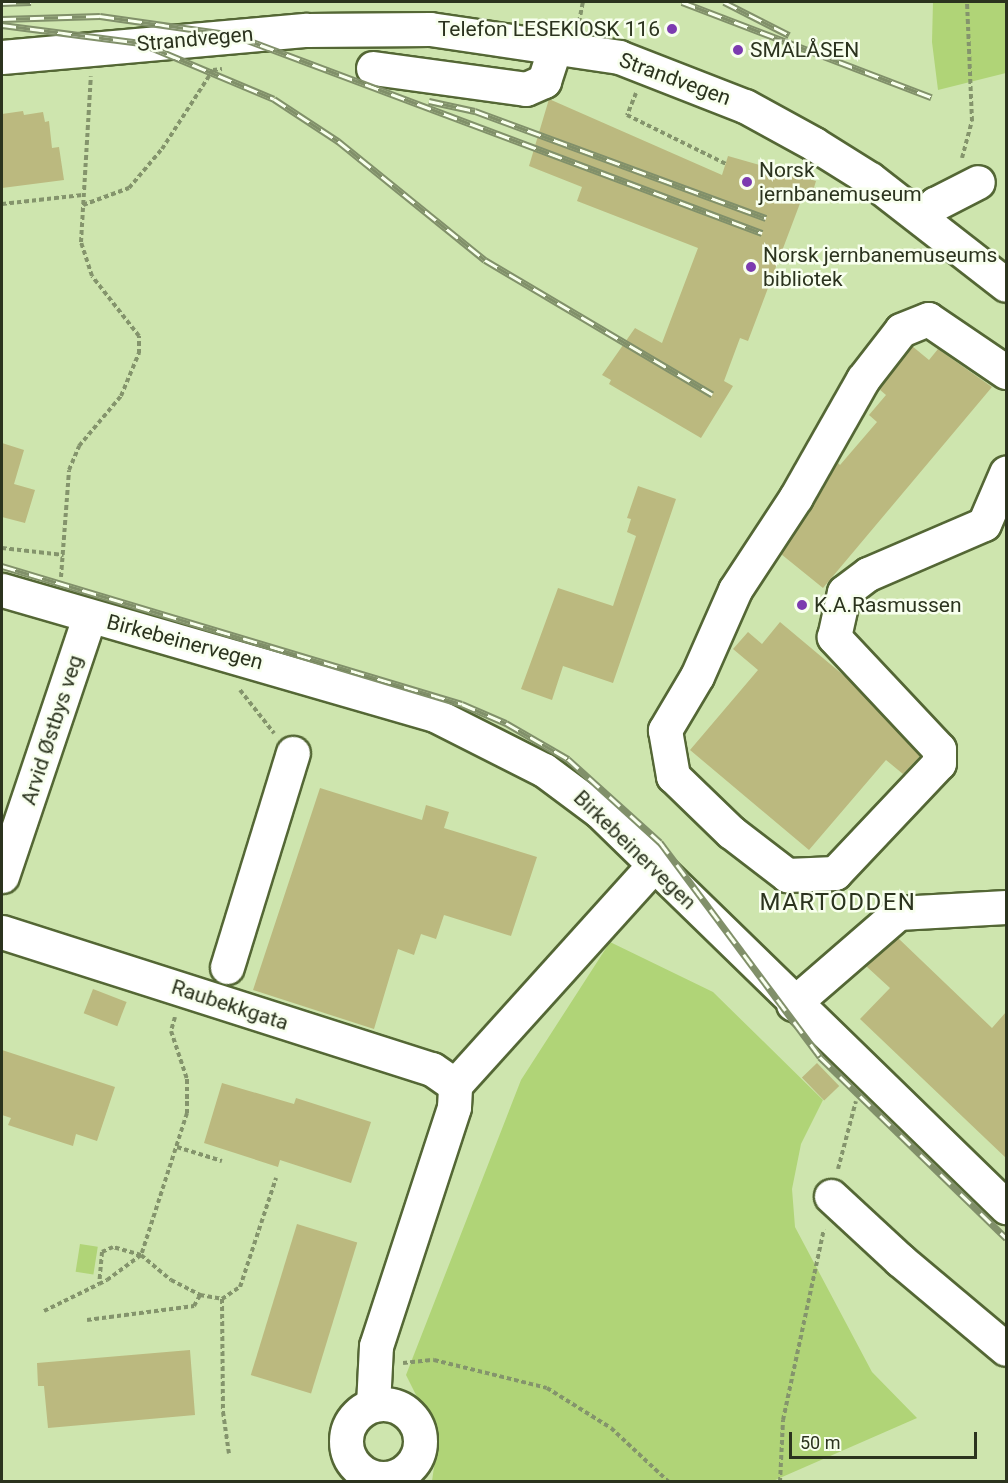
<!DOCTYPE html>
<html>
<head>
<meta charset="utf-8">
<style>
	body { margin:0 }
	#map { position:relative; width:1008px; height:1483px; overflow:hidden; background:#cee5ae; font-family:Roboto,sans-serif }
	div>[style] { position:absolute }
	.green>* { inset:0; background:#b0d477; transform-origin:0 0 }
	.building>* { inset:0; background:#bbb97f; transform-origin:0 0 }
	.path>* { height:4px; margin-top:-2px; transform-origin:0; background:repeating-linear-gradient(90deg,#84946c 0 4.5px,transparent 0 7.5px) }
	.roads { filter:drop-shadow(2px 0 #546735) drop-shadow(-2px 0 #546735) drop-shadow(0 2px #546735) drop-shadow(0 -2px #546735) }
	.minor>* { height:33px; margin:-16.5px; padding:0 16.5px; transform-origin:16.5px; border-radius:16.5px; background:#fff }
	.minor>.ring { margin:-16.5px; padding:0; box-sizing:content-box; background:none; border:33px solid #fff; border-radius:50% }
	.major>* { height:33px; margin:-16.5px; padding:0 16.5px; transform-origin:16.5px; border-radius:16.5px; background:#fff }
	.rail>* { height:7px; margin-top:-3.5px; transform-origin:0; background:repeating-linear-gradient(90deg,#f8ffee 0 14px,#81906a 0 28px); box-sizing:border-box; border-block:2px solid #81906a }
	.dots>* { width:16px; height:16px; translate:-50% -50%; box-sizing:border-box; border:3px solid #f8ffee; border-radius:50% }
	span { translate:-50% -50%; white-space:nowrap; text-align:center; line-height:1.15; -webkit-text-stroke:5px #f8ffee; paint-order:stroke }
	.poi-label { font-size:21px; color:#2b331e }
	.right { translate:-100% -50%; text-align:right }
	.left { translate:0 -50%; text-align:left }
	.street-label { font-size:21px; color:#2b331e }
	.quarter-label { font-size:24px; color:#2b331e; letter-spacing:1.5px }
	.frame { position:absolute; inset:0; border:3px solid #2b331e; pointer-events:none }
	.scale { position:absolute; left:789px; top:1432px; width:188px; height:27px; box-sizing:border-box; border:3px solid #2b331e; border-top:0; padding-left:8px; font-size:18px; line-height:21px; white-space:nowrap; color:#2b331e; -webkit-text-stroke:4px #f8ffee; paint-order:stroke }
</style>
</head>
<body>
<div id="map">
	<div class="green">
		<i style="clip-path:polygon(933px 2px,1006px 2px,1006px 73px,938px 90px,932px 42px)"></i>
		<i style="clip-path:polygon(610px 942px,713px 992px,823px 1100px,801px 1144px,792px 1189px,795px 1227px,872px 1372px,917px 1418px,773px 1481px,432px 1481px,438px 1439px,406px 1375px,521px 1080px)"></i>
		<i style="left:80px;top:1244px;width:18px;height:28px;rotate:9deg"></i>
	</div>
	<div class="building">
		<i style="clip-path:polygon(549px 99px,722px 175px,728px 156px,816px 181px,810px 201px,802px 198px,748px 341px,740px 338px,724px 381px,733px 386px,701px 438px,609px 384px,611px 380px,602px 375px,635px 328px,662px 343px,698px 248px,577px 201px,582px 187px,529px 166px)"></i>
		<i style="clip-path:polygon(23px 111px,24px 115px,43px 112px,45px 122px,49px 121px,52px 148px,59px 147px,64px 180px,2px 188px,2px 114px)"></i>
		<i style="clip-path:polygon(912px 346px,929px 360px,938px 349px,992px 387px,823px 588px,781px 554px,837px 462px,840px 465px,877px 422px,869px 415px,886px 395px,879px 389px)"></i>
		<i style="clip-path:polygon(2px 443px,24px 450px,14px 484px,35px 490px,25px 523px,2px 517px)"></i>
		<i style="clip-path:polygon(638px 486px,676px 499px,613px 683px,563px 666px,552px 700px,521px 689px,558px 588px,613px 606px,636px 536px,627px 532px,631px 519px,627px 518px)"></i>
		<i style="clip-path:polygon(780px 622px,848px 679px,920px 756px,903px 774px,886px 760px,809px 850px,690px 750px,758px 670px,733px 649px,748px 632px,762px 644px)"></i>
		<i style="clip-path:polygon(320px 788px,422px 820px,426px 805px,449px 812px,444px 828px,537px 857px,511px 936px,444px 915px,436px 939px,421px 934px,414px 955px,398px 949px,374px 1029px,253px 990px)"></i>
		<i style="clip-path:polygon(898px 938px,992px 1028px,1006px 1012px,1006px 1158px,860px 1019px,890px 988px,866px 966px)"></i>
		<i style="left:93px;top:989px;width:36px;height:26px;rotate:21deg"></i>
		<i style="clip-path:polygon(2px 1050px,115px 1087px,97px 1141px,76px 1134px,73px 1146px,8px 1125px,11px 1118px,2px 1115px)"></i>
		<i style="left:817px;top:1063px;width:32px;height:21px;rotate:46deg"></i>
		<i style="clip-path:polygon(222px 1083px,294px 1104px,296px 1098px,371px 1122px,351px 1183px,280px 1160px,278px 1167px,204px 1143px)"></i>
		<i style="left:297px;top:1224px;width:63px;height:158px;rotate:17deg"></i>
		<i style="clip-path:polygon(190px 1350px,195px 1415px,48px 1428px,44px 1386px,38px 1386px,37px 1363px)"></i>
	</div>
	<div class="path">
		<i style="left:579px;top:22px;width:20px;rotate:-79deg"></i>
		<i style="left:636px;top:93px;width:24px;rotate:112deg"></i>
		<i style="left:627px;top:115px;width:110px;rotate:26.3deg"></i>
		<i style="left:962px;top:158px;width:38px;rotate:-75deg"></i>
		<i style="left:972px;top:121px;width:119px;rotate:-92.4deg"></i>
		<i style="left:2px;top:204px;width:81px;rotate:-6.3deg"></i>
		<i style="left:83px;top:205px;width:49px;rotate:-20.3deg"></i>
		<i style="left:129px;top:188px;width:51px;rotate:-49.8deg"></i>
		<i style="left:162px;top:149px;width:94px;rotate:-57.2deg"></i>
		<i style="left:213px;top:70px;width:9px;rotate:-6deg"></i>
		<i style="left:2px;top:548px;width:62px;rotate:6.4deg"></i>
		<i style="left:61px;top:577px;width:107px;rotate:-85.7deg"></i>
		<i style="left:69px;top:470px;width:26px;rotate:-67deg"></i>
		<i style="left:79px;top:446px;width:65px;rotate:-50deg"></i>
		<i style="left:121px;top:396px;width:47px;rotate:-67.3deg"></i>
		<i style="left:139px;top:353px;width:17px;rotate:-90deg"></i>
		<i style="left:139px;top:336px;width:76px;rotate:-128.1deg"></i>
		<i style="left:92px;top:276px;width:36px;rotate:-108deg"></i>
		<i style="left:81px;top:242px;width:166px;rotate:-86.6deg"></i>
		<i style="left:240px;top:690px;width:55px;rotate:51.7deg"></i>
		<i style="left:175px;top:1017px;width:15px;rotate:106deg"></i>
		<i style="left:171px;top:1031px;width:51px;rotate:71.6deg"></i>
		<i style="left:187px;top:1079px;width:34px;rotate:90deg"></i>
		<i style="left:187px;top:1113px;width:149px;rotate:107.9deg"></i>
		<i style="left:141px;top:1255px;width:39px;rotate:40deg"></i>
		<i style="left:171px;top:1280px;width:33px;rotate:27deg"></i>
		<i style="left:200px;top:1295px;width:22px;rotate:10deg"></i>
		<i style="left:222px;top:1299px;width:22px;rotate:-34deg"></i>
		<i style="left:240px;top:1287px;width:115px;rotate:-71.7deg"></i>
		<i style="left:177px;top:1147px;width:47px;rotate:17.3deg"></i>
		<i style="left:838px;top:1169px;width:70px;rotate:-75.2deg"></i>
		<i style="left:222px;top:1299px;width:113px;rotate:89.5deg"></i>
		<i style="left:223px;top:1412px;width:42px;rotate:81.9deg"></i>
		<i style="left:44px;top:1311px;width:61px;rotate:-26.1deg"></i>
		<i style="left:99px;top:1284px;width:9px;rotate:-27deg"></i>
		<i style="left:107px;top:1280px;width:42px;rotate:-36.3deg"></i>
		<i style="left:141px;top:1255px;width:29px;rotate:-164deg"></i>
		<i style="left:113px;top:1247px;width:12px;rotate:156deg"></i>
		<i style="left:102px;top:1252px;width:32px;rotate:95deg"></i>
		<i style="left:87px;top:1320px;width:108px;rotate:-7.5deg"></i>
		<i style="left:194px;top:1306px;width:13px;rotate:-61deg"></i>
		<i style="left:403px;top:1363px;width:31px;rotate:-6deg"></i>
		<i style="left:434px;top:1360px;width:116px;rotate:13.9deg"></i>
		<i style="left:547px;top:1388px;width:75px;rotate:32deg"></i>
		<i style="left:611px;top:1428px;width:79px;rotate:43deg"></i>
		<i style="left:780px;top:1482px;width:62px;rotate:-87.2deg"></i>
		<i style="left:783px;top:1420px;width:195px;rotate:-77.9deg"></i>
	</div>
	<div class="roads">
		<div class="minor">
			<i style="left:373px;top:68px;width:154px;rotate:7.8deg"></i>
			<i style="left:526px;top:89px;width:20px;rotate:-24deg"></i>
			<i style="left:544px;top:81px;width:38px;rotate:-72deg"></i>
			<i style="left:924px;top:219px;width:19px;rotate:-54deg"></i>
			<i style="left:935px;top:204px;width:48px;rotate:-27.1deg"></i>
			<i style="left:1006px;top:372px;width:94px;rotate:-145.8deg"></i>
			<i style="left:928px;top:319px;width:29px;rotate:158deg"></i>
			<i style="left:901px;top:330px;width:62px;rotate:127.8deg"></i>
			<i style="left:863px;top:379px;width:136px;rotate:119.6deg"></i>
			<i style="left:796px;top:497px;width:111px;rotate:123.3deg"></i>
			<i style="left:735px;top:590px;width:94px;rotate:113.8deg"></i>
			<i style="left:697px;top:676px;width:63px;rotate:120.7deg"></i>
			<i style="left:665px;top:730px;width:47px;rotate:80.1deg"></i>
			<i style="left:673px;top:776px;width:81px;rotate:44deg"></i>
			<i style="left:731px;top:832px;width:71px;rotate:37.5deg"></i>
			<i style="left:787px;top:875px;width:48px;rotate:-2.4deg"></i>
			<i style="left:835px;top:873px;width:151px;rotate:-46.6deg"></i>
			<i style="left:939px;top:763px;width:14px;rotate:-90deg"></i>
			<i style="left:939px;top:749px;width:154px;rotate:-133.2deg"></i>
			<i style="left:834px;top:637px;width:46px;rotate:-77.5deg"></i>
			<i style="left:844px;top:592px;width:30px;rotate:-37deg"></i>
			<i style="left:868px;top:574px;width:126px;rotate:-23.3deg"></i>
			<i style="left:984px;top:524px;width:56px;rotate:-66.7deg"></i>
			<i style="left:2px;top:590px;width:448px;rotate:16.1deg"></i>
			<i style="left:433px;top:714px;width:124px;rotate:26.8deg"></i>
			<i style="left:544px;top:770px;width:69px;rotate:36.7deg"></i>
			<i style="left:599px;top:811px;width:568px;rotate:44.22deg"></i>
			<i style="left:2px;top:876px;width:273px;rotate:-71.4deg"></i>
			<i style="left:2px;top:932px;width:451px;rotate:17.7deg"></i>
			<i style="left:432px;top:1069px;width:28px;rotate:35deg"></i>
			<i style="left:227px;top:967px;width:224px;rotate:-72.9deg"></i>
			<i style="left:793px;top:1004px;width:139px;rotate:-40.9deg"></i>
			<i style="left:898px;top:913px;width:108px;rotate:-3.2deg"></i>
			<i style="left:831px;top:1196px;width:94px;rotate:42.8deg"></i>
			<i style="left:900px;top:1260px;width:138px;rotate:40deg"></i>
			<i class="ring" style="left:346px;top:1404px;width:41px;height:41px"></i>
			<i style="left:373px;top:1405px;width:59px;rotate:-87.1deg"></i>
			<i style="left:376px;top:1346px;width:251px;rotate:-71.9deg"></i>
			<i style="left:454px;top:1107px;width:22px;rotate:-87deg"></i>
			<i style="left:455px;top:1085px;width:295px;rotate:-47.9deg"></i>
		</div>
		<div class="major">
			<i style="left:2px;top:57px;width:306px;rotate:-5.1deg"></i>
			<i style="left:307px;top:30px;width:123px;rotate:-0.5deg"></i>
			<i style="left:430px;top:29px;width:191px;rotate:8.4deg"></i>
			<i style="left:619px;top:57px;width:135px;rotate:21.3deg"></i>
			<i style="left:745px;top:106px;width:79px;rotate:28.8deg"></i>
			<i style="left:814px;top:144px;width:66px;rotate:32deg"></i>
			<i style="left:870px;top:179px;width:172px;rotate:37.9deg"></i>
		</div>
	</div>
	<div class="rail">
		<i style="left:682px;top:2px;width:267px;rotate:20.9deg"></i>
		<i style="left:724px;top:2px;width:73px;rotate:26.9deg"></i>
		<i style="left:2px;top:3px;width:29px;rotate:-2deg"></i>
		<i style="left:2px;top:19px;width:98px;rotate:-1.8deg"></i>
		<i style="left:100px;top:16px;width:135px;rotate:8.1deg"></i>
		<i style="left:234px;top:35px;width:564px;rotate:20.56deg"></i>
		<i style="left:2px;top:25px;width:140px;rotate:7.4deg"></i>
		<i style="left:141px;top:43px;width:144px;rotate:22.8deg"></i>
		<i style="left:274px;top:99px;width:77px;rotate:33.3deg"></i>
		<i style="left:338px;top:141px;width:189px;rotate:39deg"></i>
		<i style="left:485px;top:260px;width:264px;rotate:30.6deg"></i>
		<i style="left:429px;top:101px;width:47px;rotate:12.3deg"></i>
		<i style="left:475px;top:111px;width:310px;rotate:20.2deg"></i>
		<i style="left:2px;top:566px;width:480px;rotate:16.7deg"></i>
		<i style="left:462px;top:704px;width:48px;rotate:23.4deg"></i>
		<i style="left:506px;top:723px;width:72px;rotate:30.1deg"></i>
		<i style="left:568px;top:759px;width:124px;rotate:42.1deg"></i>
		<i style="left:660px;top:842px;width:268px;rotate:53.3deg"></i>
		<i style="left:820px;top:1057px;width:260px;rotate:44.2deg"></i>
	</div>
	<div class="dots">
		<i style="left:672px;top:29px;background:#7c3bb0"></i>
		<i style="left:738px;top:50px;background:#7c3bb0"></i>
		<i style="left:747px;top:182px;background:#7c3bb0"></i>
		<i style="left:751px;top:267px;background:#7c3bb0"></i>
		<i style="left:802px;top:605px;background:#7c3bb0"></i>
	</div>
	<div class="poi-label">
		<span class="right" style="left:660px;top:29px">Telefon LESEKIOSK 116</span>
		<span class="left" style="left:750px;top:50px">SMALÅSEN</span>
		<span class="left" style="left:759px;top:182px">Norsk<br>jernbanemuseum</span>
		<span class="left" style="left:763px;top:267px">Norsk jernbanemuseums<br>bibliotek</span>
		<span class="left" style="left:814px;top:605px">K.A.Rasmussen</span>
	</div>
	<div class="street-label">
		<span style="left:195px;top:39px;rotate:-5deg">Strandvegen</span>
		<span style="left:675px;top:79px;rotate:20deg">Strandvegen</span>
		<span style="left:185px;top:642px;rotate:15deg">Birkebeinervegen</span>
		<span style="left:52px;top:730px;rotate:-72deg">Arvid Østbys veg</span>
		<span style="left:635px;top:850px;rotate:44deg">Birkebeinervegen</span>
		<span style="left:230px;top:1005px;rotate:18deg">Raubekkgata</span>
	</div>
	<div class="quarter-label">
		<span style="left:838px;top:903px">MARTODDEN</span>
	</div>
	<div class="frame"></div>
	<div class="scale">50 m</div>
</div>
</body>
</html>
